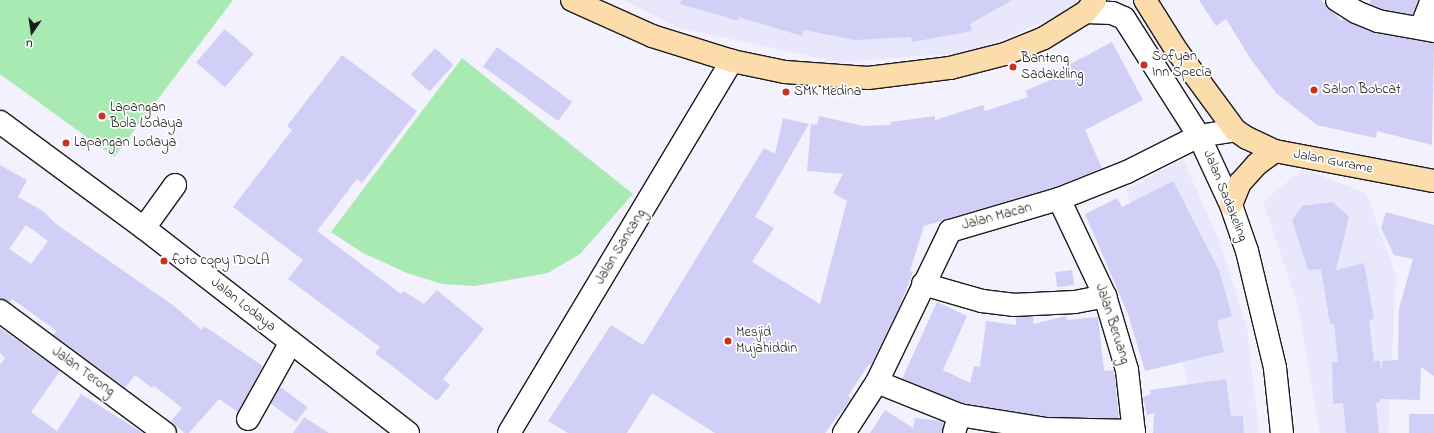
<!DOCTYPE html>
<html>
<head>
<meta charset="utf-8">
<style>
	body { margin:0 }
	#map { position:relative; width:1434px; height:433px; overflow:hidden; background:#f2f1fd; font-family:"Indie Flower",sans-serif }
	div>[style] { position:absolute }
	.built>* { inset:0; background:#e8e7fb }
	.green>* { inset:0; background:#a9eab2 }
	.building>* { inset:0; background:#d2cff7; transform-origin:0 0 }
	.roads { filter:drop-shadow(1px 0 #1c1c1c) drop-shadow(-1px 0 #1c1c1c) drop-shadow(0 1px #1c1c1c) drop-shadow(0 -1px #1c1c1c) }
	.minor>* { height:22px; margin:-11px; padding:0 11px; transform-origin:11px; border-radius:11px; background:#fff }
	.major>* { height:22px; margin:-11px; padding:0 11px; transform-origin:11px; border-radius:11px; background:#fddcac }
	.dots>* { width:11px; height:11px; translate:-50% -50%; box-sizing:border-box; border:2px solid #fff; border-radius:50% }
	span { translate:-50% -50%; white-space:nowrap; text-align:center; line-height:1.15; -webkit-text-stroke:3.5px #fff; paint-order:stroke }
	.poi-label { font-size:14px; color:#1c1c1c }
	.left { translate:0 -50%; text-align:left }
	.street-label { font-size:14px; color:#1c1c1c }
	.north { position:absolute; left:12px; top:12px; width:40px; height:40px; -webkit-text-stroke:3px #fff; paint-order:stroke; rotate:193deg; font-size:11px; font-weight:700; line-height:16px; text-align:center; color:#1c1c1c }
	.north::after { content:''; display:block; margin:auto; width:14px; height:18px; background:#1c1c1c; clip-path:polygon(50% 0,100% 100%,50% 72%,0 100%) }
</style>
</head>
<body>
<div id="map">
	<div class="built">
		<i style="clip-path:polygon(623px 0,1093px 0,975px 52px,838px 62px,680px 28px)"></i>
		<i style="clip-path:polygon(1183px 159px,1219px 241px,1247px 328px,1259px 433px,1189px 433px,1188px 387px,1173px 319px,1126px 190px)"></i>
		<i style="clip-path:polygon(1303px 169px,1366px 193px,1396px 276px,1388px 433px,1320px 433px,1298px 307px,1263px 202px)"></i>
	</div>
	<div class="green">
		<i style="clip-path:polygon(0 0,233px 0,114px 157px,0 74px)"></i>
		<i style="clip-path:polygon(462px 58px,633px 194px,580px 254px,548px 273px,475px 286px,442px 284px,407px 273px,363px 253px,331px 232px)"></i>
	</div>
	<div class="building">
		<i style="clip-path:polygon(681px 0,1012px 0,970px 24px,972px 31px,912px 42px,911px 37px,855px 40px,804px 30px,802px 36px,739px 17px,738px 21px,712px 13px,680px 4px)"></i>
		<i style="clip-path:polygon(1199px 0,1321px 0,1342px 21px,1343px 18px,1376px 33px,1434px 43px,1432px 145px,1377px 131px,1376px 138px,1317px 125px,1276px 93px,1250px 58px,1226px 19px,1216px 26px)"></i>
		<i style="clip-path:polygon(1371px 0,1419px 0,1413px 15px,1382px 9px,1370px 4px)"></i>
		<i style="left:225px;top:29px;width:38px;height:44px;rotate:41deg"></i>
		<i style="clip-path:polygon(1112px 42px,1143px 100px,1085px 130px,1102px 168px,1055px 187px,924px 226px,910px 271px,913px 272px,898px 310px,871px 365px,869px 364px,848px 396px,851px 399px,825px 433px,715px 433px,652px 393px,627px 433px,568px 433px,548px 421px,611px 325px,643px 345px,764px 148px,775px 154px,783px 118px,809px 124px,755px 217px,774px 228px,752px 262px,820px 304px,847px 201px,833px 193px,843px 174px,807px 171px,811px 124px,817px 125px,819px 116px,863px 126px,891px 125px,891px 122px,935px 116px,935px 120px,983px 105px,985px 111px,1028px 97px,1025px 91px,1062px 75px,1059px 70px)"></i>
		<i style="left:497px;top:47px;width:93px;height:24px;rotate:36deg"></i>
		<i style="left:435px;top:48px;width:25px;height:36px;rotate:42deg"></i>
		<i style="clip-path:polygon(342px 55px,417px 111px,362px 183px,357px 179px,317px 231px,401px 294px,403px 291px,424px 304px,437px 290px,484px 329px,443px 379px,450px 385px,437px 401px,375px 353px,380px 347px,288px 279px,303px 260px,233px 207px,292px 130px,287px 126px)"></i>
		<i style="clip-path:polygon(evenodd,0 165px,27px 180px,18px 197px,43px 211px,56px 224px,174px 306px,202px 330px,204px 326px,263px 366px,238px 412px,219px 399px,189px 433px,184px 433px,171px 421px,182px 408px,154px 386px,152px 388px,135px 375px,125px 388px,53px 335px,57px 331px,12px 299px,10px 303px,0 299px,0 165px,26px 225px,48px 241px,31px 264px,9px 249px,26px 225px)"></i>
		<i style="clip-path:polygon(1173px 181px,1219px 270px,1232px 316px,1217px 321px,1224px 352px,1145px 371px,1128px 314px,1085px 214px,1117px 198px,1122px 207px)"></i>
		<i style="clip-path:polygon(1333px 202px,1349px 217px,1336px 270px,1364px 263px,1374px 319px,1369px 320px,1374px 361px,1380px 361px,1381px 369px,1383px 361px,1398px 360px,1399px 308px,1413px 259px,1394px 255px,1381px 228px,1386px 212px,1434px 225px,1434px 376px,1421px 367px,1420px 400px,1380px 399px,1380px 402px,1376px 403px,1379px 433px,1346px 433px,1343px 403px,1333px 404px,1332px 362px,1338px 362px,1334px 324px,1330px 324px,1321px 269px,1308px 270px,1292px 220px,1302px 206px)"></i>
		<i style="left:1072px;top:270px;width:15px;height:17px;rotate:82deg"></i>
		<i style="clip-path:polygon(937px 302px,967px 316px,943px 370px,970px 383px,974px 366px,980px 367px,986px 321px,1016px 325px,1016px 317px,1034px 317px,1033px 324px,1066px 316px,1067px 320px,1098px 317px,1104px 371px,1114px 370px,1119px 418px,1046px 417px,962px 403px,902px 379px)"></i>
		<i style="clip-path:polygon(0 328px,60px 371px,31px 412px,57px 431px,81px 394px,143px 433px,0 433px,0 365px,5px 358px,0 353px)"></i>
		<i style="clip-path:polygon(1226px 379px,1231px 416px,1243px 416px,1244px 433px,1153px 433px,1154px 413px,1147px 415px,1143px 397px,1151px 394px,1150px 390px)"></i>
		<i style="left:280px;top:387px;width:34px;height:19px;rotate:36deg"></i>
		<i style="clip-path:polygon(885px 410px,913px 428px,915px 418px,941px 421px,944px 422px,942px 433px,870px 433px)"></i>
		<i style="left:1434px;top:414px;width:19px;height:25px;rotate:90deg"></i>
		<i style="clip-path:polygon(304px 417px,329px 433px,293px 433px)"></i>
	</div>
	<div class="roads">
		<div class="minor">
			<i style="left:1337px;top:0;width:22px;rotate:32deg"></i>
			<i style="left:1356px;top:12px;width:24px;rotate:22deg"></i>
			<i style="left:1378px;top:21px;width:57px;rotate:10.1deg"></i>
			<i style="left:1086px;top:12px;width:26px;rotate:2deg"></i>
			<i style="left:1112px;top:13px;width:13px;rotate:23deg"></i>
			<i style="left:1124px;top:18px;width:140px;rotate:57.6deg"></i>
			<i style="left:1199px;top:136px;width:76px;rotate:65.1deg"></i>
			<i style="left:1231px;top:205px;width:49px;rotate:70.8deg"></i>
			<i style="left:1247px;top:251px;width:120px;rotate:76.5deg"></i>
			<i style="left:1275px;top:368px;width:65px;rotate:83.9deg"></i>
			<i style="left:1421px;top:28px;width:30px;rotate:-69deg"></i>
			<i style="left:0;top:122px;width:179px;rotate:36.4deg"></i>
			<i style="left:144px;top:228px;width:334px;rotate:37.8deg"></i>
			<i style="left:1059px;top:199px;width:107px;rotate:64.6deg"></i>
			<i style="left:1105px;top:296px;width:77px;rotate:73.4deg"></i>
			<i style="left:1127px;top:370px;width:63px;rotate:83.7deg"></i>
			<i style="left:144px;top:228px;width:53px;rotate:-54.2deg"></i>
			<i style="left:923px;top:284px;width:61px;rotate:16.1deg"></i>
			<i style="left:982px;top:301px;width:31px;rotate:7deg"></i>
			<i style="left:1013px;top:305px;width:62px;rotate:-2.8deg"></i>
			<i style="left:1075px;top:302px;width:31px;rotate:-11deg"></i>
			<i style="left:0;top:311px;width:205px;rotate:36.5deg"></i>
			<i style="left:877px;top:382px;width:88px;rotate:21.9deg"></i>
			<i style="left:959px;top:415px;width:87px;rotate:9.2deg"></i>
			<i style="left:1045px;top:429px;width:89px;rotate:1.3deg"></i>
			<i style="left:248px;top:419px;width:88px;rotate:-60.8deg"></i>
			<i style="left:509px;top:433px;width:434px;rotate:-59.1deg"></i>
			<i style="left:844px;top:433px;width:61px;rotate:-57.1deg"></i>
			<i style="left:877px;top:382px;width:168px;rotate:-64.2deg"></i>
			<i style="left:950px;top:231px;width:114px;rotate:-16.4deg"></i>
			<i style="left:1059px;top:199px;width:73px;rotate:-21.7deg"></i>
			<i style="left:1127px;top:172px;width:80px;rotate:-26.6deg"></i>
			<i style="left:1199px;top:136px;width:36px;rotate:-9deg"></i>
			<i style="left:954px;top:433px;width:19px;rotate:-74deg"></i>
		</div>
		<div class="major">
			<i style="left:572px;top:0;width:88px;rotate:24.2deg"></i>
			<i style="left:652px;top:36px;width:84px;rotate:17.4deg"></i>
			<i style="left:732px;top:61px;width:54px;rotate:11.7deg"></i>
			<i style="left:785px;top:72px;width:83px;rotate:4.1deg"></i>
			<i style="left:868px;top:78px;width:83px;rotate:-7deg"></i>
			<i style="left:950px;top:68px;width:57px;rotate:-14.3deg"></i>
			<i style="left:1005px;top:54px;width:42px;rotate:-22.3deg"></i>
			<i style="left:1044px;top:38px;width:49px;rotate:-31.8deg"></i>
			<i style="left:1086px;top:12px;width:15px;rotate:-53deg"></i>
			<i style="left:1145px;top:0;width:60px;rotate:57.9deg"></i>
			<i style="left:1177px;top:51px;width:98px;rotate:53.7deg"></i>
			<i style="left:1235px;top:130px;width:14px;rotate:34deg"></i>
			<i style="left:1247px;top:138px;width:31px;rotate:25deg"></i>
			<i style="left:1275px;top:151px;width:162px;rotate:10.7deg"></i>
			<i style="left:1231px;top:205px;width:24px;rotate:-68deg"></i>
			<i style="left:1240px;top:183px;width:25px;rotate:-48deg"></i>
			<i style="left:1257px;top:164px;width:22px;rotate:-36deg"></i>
		</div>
	</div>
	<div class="dots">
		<i style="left:1144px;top:65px;background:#c8321e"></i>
		<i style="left:1013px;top:67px;background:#c8321e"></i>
		<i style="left:1314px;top:90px;background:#c8321e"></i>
		<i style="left:786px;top:92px;background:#c8321e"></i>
		<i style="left:102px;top:116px;background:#c8321e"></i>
		<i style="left:66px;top:143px;background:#c8321e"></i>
		<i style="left:164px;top:261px;background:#c8321e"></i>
		<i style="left:728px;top:341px;background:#c8321e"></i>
	</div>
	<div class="poi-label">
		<span class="left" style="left:1152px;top:65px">Sofyan<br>Inn Specia</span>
		<span class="left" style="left:1021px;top:67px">Banteng<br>Sadakeling</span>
		<span class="left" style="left:1322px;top:90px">Salon Bobcat</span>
		<span class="left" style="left:794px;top:92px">SMK Medina</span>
		<span class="left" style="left:110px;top:116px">Lapangan<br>Bola Lodaya</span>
		<span class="left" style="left:74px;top:143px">Lapangan Lodaya</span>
		<span class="left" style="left:172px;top:261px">foto copy IDOLA</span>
		<span class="left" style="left:736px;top:341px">Mesjid<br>Mujahiddin</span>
	</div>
	<div class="street-label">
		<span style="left:1333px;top:162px;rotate:11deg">Jalan Gurame</span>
		<span style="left:1225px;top:196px;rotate:68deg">Jalan Sadakeling</span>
		<span style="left:997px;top:217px;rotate:-15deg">Jalan Macan</span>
		<span style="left:621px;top:247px;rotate:-59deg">Jalan Sancang</span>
		<span style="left:243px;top:305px;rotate:38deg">Jalan Lodaya</span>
		<span style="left:1112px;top:324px;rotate:72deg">Jalan Beruang</span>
		<span style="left:83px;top:372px;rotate:36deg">Jalan Terong</span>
	</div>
	<div class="north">U</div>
</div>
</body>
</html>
